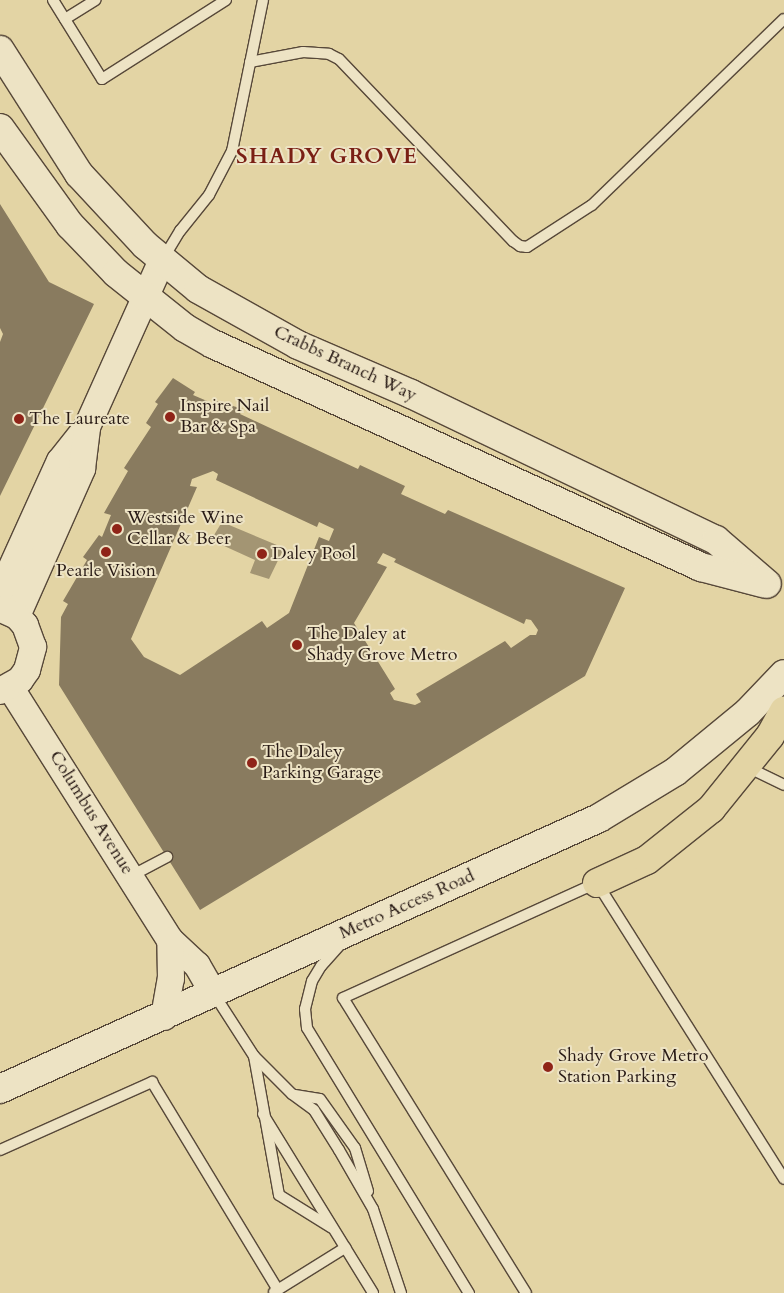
<!DOCTYPE html>
<html>
<head>
<meta charset="utf-8">
<style>
	body { margin:0 }
	#map { position:relative; width:784px; height:1293px; overflow:hidden; background:#e3d4a4; font-family:Cardo,serif }
	div>[style] { position:absolute }
	.water>* { inset:0; background:#a39573 }
	.building>* { inset:0; background:#897b5f }
	.roads { filter:drop-shadow(1px 0 #574839) drop-shadow(-1px 0 #574839) drop-shadow(0 1px #574839) drop-shadow(0 -1px #574839) }
	.service>* { height:10px; margin:-5px; padding:0 5px; transform-origin:5px; border-radius:5px; background:#ede3c4 }
	.tertiary>* { height:26px; margin:-13px; padding:0 13px; transform-origin:13px; border-radius:13px; background:#ede3c4 }
	.secondary>* { height:28px; margin:-14px; padding:0 14px; transform-origin:14px; border-radius:14px; background:#ede3c4 }
	.motorway>* { height:28px; margin:-14px; padding:0 14px; transform-origin:14px; border-radius:14px; background:#e3d4a4 }
	.dots>* { width:14px; height:14px; translate:-50% -50%; box-sizing:border-box; border:2px solid #ede3c4; border-radius:50% }
	span { translate:-50% -50%; white-space:nowrap; text-align:center; line-height:1.15; -webkit-text-stroke:4px #ede3c4; paint-order:stroke }
	.street-label { font-size:18px; color:#281a15 }
	.poi-label { font-size:18px; color:#281a15 }
	.left { translate:0 -50%; text-align:left }
	.district-label { font-size:22px; color:#7a1f14; font-weight:700; letter-spacing:1px }
</style>
</head>
<body>
<div id="map">
	<div class="water">
		<i style="clip-path:polygon(222px 522px,284px 548px,269px 579px,250px 573px,255px 560px,211px 540px)"></i>
	</div>
	<div class="building">
		<i style="clip-path:polygon(0 204px,49px 282px,94px 304px,0 496px,0 342px,3px 334px,0 328px)"></i>
		<i style="clip-path:polygon(evenodd,173px 378px,195px 392px,193px 395px,214px 404px,216px 401px,243px 409px,240px 414px,358px 469px,360px 465px,405px 486px,401px 494px,445px 514px,448px 510px,625px 588px,585px 676px,200px 910px,59px 685px,61px 617px,68px 604px,63px 601px,87px 560px,83px 557px,99px 535px,102px 537px,111px 515px,104px 513px,128px 471px,124px 468px,151px 427px,146px 423px,158px 404px,155px 402px,173px 378px,213px 471px,218px 474px,216px 480px,317px 527px,319px 522px,334px 529px,329px 541px,319px 537px,289px 613px,267px 628px,262px 621px,180px 675px,144px 657px,131px 639px,197px 487px,190px 486px,192px 479px,213px 471px,173px 378px,383px 553px,396px 559px,394px 562px,524px 624px,526px 619px,531px 620px,538px 630px,536px 635px,530px 635px,511px 648px,505px 641px,416px 694px,421px 702px,415px 705px,394px 700px,390px 693px,395px 689px,354px 623px,387px 567px,377px 563px,383px 553px)"></i>
	</div>
	<div class="roads">
		<div class="service">
			<i style="left:53px;top:0;width:93px;rotate:58.2deg"></i>
			<i style="left:102px;top:79px;width:147px;rotate:-32.5deg"></i>
			<i style="left:65px;top:19px;width:36px;rotate:-32deg"></i>
			<i style="left:250px;top:62px;width:54px;rotate:-10.7deg"></i>
			<i style="left:303px;top:52px;width:26px;rotate:4deg"></i>
			<i style="left:329px;top:54px;width:11px;rotate:27deg"></i>
			<i style="left:339px;top:59px;width:252px;rotate:46.3deg"></i>
			<i style="left:513px;top:241px;width:9px;rotate:36deg"></i>
			<i style="left:520px;top:246px;width:7px;rotate:8deg"></i>
			<i style="left:527px;top:247px;width:77px;rotate:-32.9deg"></i>
			<i style="left:592px;top:205px;width:267px;rotate:-44.1deg"></i>
			<i style="left:163px;top:259px;width:33px;rotate:-59deg"></i>
			<i style="left:180px;top:231px;width:46px;rotate:-51.1deg"></i>
			<i style="left:209px;top:195px;width:50px;rotate:-62.4deg"></i>
			<i style="left:232px;top:151px;width:154px;rotate:-78.4deg"></i>
			<i style="left:747px;top:767px;width:41px;rotate:25.9deg"></i>
			<i style="left:131px;top:876px;width:41px;rotate:-27.8deg"></i>
			<i style="left:340px;top:945px;width:28px;rotate:132deg"></i>
			<i style="left:321px;top:966px;width:17px;rotate:121deg"></i>
			<i style="left:312px;top:981px;width:29px;rotate:104deg"></i>
			<i style="left:305px;top:1009px;width:19px;rotate:84deg"></i>
			<i style="left:307px;top:1028px;width:311px;rotate:58.6deg"></i>
			<i style="left:214px;top:994px;width:74px;rotate:57.2deg"></i>
			<i style="left:254px;top:1056px;width:54px;rotate:45deg"></i>
			<i style="left:292px;top:1094px;width:27px;rotate:36deg"></i>
			<i style="left:314px;top:1110px;width:47px;rotate:58deg"></i>
			<i style="left:339px;top:1150px;width:68px;rotate:60deg"></i>
			<i style="left:373px;top:1209px;width:89px;rotate:71.6deg"></i>
			<i style="left:254px;top:1056px;width:141px;rotate:79.8deg"></i>
			<i style="left:279px;top:1195px;width:62px;rotate:31.9deg"></i>
			<i style="left:295px;top:1095px;width:25px;rotate:9deg"></i>
			<i style="left:320px;top:1099px;width:60px;rotate:54.5deg"></i>
			<i style="left:355px;top:1148px;width:45px;rotate:73.2deg"></i>
			<i style="left:263px;top:1114px;width:210px;rotate:58.4deg"></i>
			<i style="left:0;top:1150px;width:167px;rotate:-24.1deg"></i>
			<i style="left:152px;top:1082px;width:243px;rotate:58.8deg"></i>
			<i style="left:274px;top:1292px;width:84px;rotate:-31.8deg"></i>
			<i style="left:526px;top:1293px;width:347px;rotate:-121.8deg"></i>
			<i style="left:343px;top:998px;width:279px;rotate:-24.4deg"></i>
			<i style="left:597px;top:883px;width:350px;rotate:57.7deg"></i>
		</div>
		<div class="tertiary">
			<i style="left:0;top:593px;width:145px;rotate:-65.6deg"></i>
			<i style="left:60px;top:461px;width:43px;rotate:-51.5deg"></i>
			<i style="left:87px;top:427px;width:183px;rotate:-65.8deg"></i>
			<i style="left:17px;top:616px;width:161px;rotate:-66.1deg"></i>
			<i style="left:82px;top:469px;width:41px;rotate:-83deg"></i>
			<i style="left:10px;top:687px;width:299px;rotate:57.7deg"></i>
			<i style="left:170px;top:940px;width:37px;rotate:43deg"></i>
			<i style="left:197px;top:965px;width:32px;rotate:60deg"></i>
			<i style="left:0;top:691px;width:23px;rotate:-29deg"></i>
			<i style="left:20px;top:680px;width:12px;rotate:-55deg"></i>
			<i style="left:27px;top:670px;width:24px;rotate:-75deg"></i>
			<i style="left:33px;top:647px;width:23px;rotate:-110deg"></i>
			<i style="left:25px;top:625px;width:12px;rotate:-132deg"></i>
			<i style="left:17px;top:616px;width:17px;rotate:-156deg"></i>
			<i style="left:164px;top:1017px;width:39px;rotate:-80deg"></i>
			<i style="left:171px;top:979px;width:39px;rotate:-91deg"></i>
		</div>
		<div class="secondary">
			<i style="left:0;top:50px;width:147px;rotate:57.5deg"></i>
			<i style="left:79px;top:174px;width:97px;rotate:47.1deg"></i>
			<i style="left:145px;top:245px;width:69px;rotate:39.7deg"></i>
			<i style="left:198px;top:289px;width:115px;rotate:29.2deg"></i>
			<i style="left:298px;top:345px;width:123px;rotate:23.4deg"></i>
			<i style="left:411px;top:394px;width:338px;rotate:25.6deg"></i>
			<i style="left:716px;top:540px;width:67px;rotate:40.8deg"></i>
			<i style="left:0;top:128px;width:120px;rotate:54.2deg"></i>
			<i style="left:70px;top:225px;width:66px;rotate:46.2deg"></i>
			<i style="left:116px;top:273px;width:88px;rotate:38.6deg"></i>
			<i style="left:185px;top:328px;width:32px;rotate:30deg"></i>
			<i style="left:213px;top:344px;width:537px;rotate:24.56deg"></i>
			<i style="left:701px;top:567px;width:63px;rotate:14.7deg"></i>
			<i style="left:0;top:1089px;width:657px;rotate:-24.34deg"></i>
			<i style="left:599px;top:818px;width:89px;rotate:-31.2deg"></i>
			<i style="left:675px;top:772px;width:94px;rotate:-39.4deg"></i>
			<i style="left:748px;top:712px;width:52px;rotate:-46.5deg"></i>
		</div>
		<div class="motorway">
			<i style="left:597px;top:883px;width:55px;rotate:-24.7deg"></i>
			<i style="left:647px;top:860px;width:82px;rotate:-38.6deg"></i>
			<i style="left:711px;top:809px;width:94px;rotate:-51.1deg"></i>
			<i style="left:770px;top:736px;width:29px;rotate:-61deg"></i>
		</div>
	</div>
	<div class="dots">
		<i style="left:170px;top:417px;background:#8f2418"></i>
		<i style="left:19px;top:419px;background:#8f2418"></i>
		<i style="left:117px;top:529px;background:#8f2418"></i>
		<i style="left:106px;top:552px;background:#8f2418"></i>
		<i style="left:262px;top:554px;background:#8f2418"></i>
		<i style="left:297px;top:645px;background:#8f2418"></i>
		<i style="left:252px;top:763px;background:#8f2418"></i>
		<i style="left:548px;top:1067px;background:#8f2418"></i>
	</div>
	<div class="street-label">
		<span style="left:345px;top:364px;rotate:25deg">Crabbs Branch Way</span>
		<span style="left:91px;top:813px;rotate:58deg">Columbus Avenue</span>
		<span style="left:407px;top:905px;rotate:-24deg">Metro Access Road</span>
	</div>
	<div class="poi-label">
		<span class="left" style="left:180px;top:417px">Inspire Nail<br>Bar &amp; Spa</span>
		<span class="left" style="left:29px;top:419px">The Laureate</span>
		<span class="left" style="left:127px;top:529px">Westside Wine<br>Cellar &amp; Beer</span>
		<span class="left" style="left:272px;top:554px">Daley Pool</span>
		<span style="left:106px;top:571px">Pearle Vision</span>
		<span class="left" style="left:307px;top:645px">The Daley at<br>Shady Grove Metro</span>
		<span class="left" style="left:262px;top:763px">The Daley<br>Parking Garage</span>
		<span class="left" style="left:558px;top:1067px">Shady Grove Metro<br>Station Parking</span>
	</div>
	<div class="district-label">
		<span style="left:327px;top:157px">SHADY GROVE</span>
	</div>
</div>
</body>
</html>
